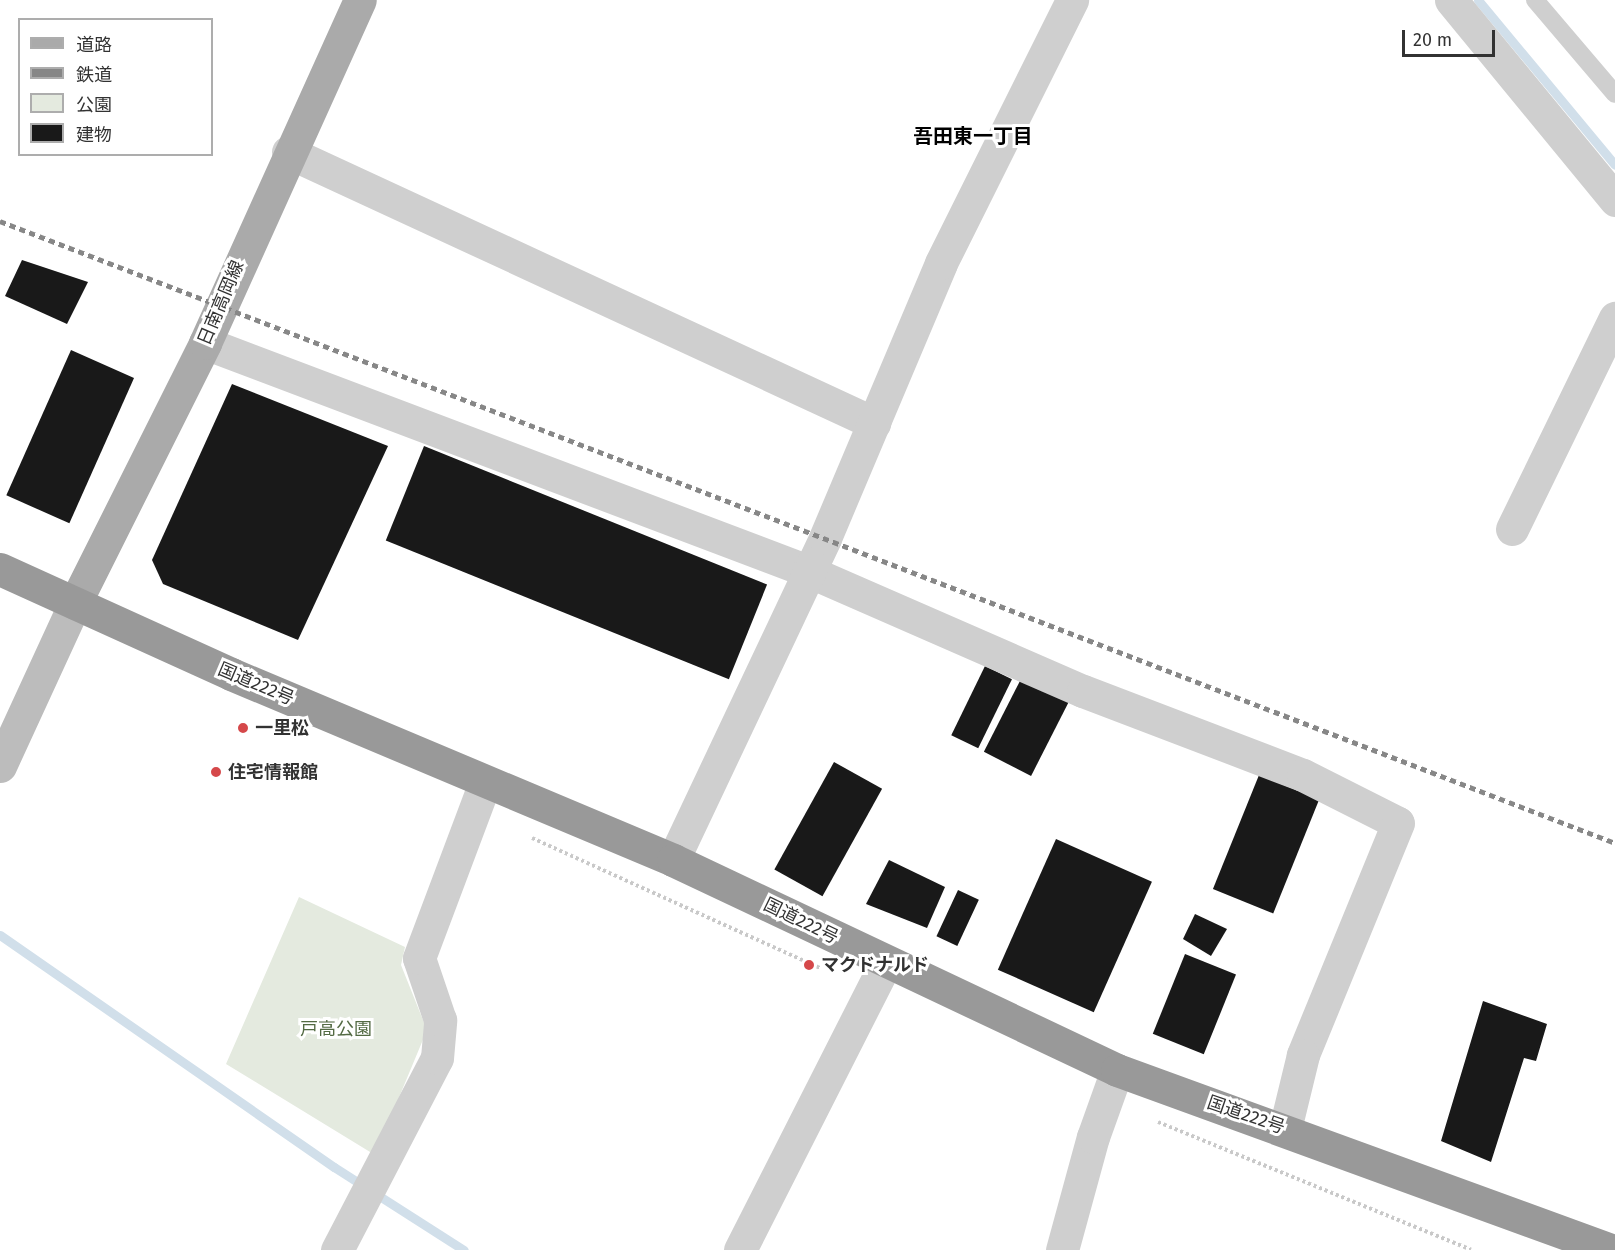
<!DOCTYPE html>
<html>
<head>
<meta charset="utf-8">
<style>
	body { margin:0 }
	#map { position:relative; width:1615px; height:1250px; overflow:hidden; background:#fff; font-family:"Fira Sans","Noto Sans JP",sans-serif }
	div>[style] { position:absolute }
	.green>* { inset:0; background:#e4eadf }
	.stream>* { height:9px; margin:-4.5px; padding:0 4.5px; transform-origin:4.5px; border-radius:4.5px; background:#d1dfea }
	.building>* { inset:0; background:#191919; transform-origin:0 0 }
	.path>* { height:4px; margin-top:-2px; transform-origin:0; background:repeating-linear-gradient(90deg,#c9c9c9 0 3px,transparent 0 6px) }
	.lane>* { height:18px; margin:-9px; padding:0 9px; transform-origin:9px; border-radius:9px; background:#cfcfcf }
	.street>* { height:33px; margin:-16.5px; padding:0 16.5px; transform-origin:16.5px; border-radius:16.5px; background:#cfcfcf }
	.secondary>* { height:33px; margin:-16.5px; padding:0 16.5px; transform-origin:16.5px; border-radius:16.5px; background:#bcbcbc }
	.primary>* { height:33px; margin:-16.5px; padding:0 16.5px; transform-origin:16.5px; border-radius:16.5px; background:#aaa }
	.highway>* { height:33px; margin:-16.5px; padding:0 16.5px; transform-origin:16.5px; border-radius:16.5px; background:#999 }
	.rail>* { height:4.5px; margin-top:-2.25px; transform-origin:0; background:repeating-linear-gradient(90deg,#878787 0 6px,transparent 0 10.5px) }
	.dots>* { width:16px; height:16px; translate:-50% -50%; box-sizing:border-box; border:3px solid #fff; border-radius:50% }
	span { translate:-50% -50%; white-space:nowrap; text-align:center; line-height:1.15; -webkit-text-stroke:6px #fff; paint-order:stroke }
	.street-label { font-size:18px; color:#323232 }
	.poi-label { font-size:18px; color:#323232; font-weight:700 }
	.left { translate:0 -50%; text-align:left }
	.park-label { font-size:18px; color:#536a43 }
	.neighbourhood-label { font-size:20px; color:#000; font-weight:700 }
	.legend { position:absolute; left:18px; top:18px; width:195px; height:138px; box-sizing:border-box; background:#fff; border:2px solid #adadad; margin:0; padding:8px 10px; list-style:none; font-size:18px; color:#323232 }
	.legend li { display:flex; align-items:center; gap:12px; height:30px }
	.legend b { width:30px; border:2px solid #adadad }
	.scale { position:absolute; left:1402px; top:30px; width:93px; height:27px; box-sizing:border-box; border:3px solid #323232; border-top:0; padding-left:8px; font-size:18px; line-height:21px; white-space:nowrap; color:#323232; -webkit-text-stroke:4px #fff; paint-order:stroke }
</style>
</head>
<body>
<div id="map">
	<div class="green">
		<i style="clip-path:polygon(299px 897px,405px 947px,401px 965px,427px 1030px,375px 1155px,226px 1064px)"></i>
	</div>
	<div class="stream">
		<i style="left:1478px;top:0;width:214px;rotate:50.3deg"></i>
		<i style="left:0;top:935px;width:407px;rotate:34.8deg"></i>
		<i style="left:334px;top:1167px;width:154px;rotate:32.6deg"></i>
	</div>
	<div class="building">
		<i style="clip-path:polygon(22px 260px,88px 282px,67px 324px,5px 296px)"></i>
		<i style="left:71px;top:350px;width:69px;height:159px;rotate:24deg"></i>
		<i style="clip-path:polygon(232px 384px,388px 446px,298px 640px,163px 584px,152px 560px)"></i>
		<i style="left:424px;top:446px;width:370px;height:102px;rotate:22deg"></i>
		<i style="left:985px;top:666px;width:30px;height:77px;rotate:26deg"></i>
		<i style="left:1022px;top:677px;width:53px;height:84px;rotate:27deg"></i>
		<i style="left:834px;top:762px;width:55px;height:123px;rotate:29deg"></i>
		<i style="left:1259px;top:775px;width:65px;height:123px;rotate:22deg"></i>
		<i style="left:1056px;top:839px;width:105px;height:143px;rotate:24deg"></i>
		<i style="clip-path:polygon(889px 860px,945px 887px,927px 928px,866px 904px)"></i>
		<i style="left:958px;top:890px;width:23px;height:51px;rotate:25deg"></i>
		<i style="clip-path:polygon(1195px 914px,1227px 929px,1211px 956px,1183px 939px)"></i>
		<i style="left:1185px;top:954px;width:55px;height:86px;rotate:22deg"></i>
		<i style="clip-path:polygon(1483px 1001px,1547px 1024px,1536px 1061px,1524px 1058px,1491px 1162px,1441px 1141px)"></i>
	</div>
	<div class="path">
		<i style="left:532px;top:838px;width:316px;rotate:24.3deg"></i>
		<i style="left:1158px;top:1122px;width:338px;rotate:22.2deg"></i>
	</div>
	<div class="lane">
		<i style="left:1535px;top:0;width:123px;rotate:49.6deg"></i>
	</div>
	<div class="street">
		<i style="left:1451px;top:0;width:259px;rotate:50.6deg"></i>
		<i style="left:288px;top:152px;width:646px;rotate:24.82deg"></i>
		<i style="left:205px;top:343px;width:645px;rotate:20.71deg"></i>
		<i style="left:808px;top:571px;width:300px;rotate:23.6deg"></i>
		<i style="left:1083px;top:691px;width:235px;rotate:20.9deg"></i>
		<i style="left:1303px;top:775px;width:106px;rotate:26.8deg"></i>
		<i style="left:1398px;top:823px;width:251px;rotate:112.3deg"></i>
		<i style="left:1303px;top:1055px;width:76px;rotate:103.7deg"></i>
		<i style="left:1512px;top:529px;width:235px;rotate:-64deg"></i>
		<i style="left:673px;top:860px;width:356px;rotate:-64.7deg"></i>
		<i style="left:825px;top:538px;width:298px;rotate:-67.1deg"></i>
		<i style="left:941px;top:263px;width:294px;rotate:-63.5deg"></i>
		<i style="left:337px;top:1250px;width:216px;rotate:-62.5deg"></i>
		<i style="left:437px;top:1058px;width:38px;rotate:-85deg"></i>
		<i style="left:440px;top:1020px;width:65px;rotate:-108.7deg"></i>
		<i style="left:419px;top:958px;width:188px;rotate:-69.4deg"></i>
		<i style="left:740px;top:1250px;width:323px;rotate:-63.1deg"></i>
		<i style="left:1062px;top:1250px;width:117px;rotate:-74.7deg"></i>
		<i style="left:1093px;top:1137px;width:71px;rotate:-70.3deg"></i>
	</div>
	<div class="secondary">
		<i style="left:0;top:766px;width:179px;rotate:-65.3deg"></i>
	</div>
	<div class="primary">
		<i style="left:75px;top:603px;width:291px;rotate:-63.4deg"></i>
		<i style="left:205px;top:343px;width:376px;rotate:-65.7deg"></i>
	</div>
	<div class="highway">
		<i style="left:0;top:569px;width:254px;rotate:24.4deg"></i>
		<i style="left:231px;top:674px;width:480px;rotate:22.8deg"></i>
		<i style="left:673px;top:860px;width:491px;rotate:25.3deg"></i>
		<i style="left:1117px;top:1070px;width:526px;rotate:20.02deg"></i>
	</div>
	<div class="rail">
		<i style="left:0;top:221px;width:1731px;rotate:21.06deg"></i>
	</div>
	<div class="dots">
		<i style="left:243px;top:728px;background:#d5484a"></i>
		<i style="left:216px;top:772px;background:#d5484a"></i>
		<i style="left:809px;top:965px;background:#d5484a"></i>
	</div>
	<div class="street-label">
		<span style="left:221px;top:303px;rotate:-67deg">日南高岡線</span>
		<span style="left:256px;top:684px;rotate:23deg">国道222号</span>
		<span style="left:801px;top:921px;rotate:26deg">国道222号</span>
		<span style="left:1246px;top:1115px;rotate:19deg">国道222号</span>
	</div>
	<div class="poi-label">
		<span class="left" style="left:255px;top:728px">一里松</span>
		<span class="left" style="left:228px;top:772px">住宅情報館</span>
		<span class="left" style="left:821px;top:965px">マクドナルド</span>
	</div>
	<div class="park-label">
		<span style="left:336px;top:1029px">戸高公園</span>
	</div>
	<div class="neighbourhood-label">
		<span style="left:973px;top:136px">吾田東一丁目</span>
	</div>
	<ul class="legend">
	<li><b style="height:8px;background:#aaa"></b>道路</li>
	<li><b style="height:8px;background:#878787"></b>鉄道</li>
	<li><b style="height:16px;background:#e4eadf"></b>公園</li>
	<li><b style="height:16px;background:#191919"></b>建物</li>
	</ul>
	<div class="scale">20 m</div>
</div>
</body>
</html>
